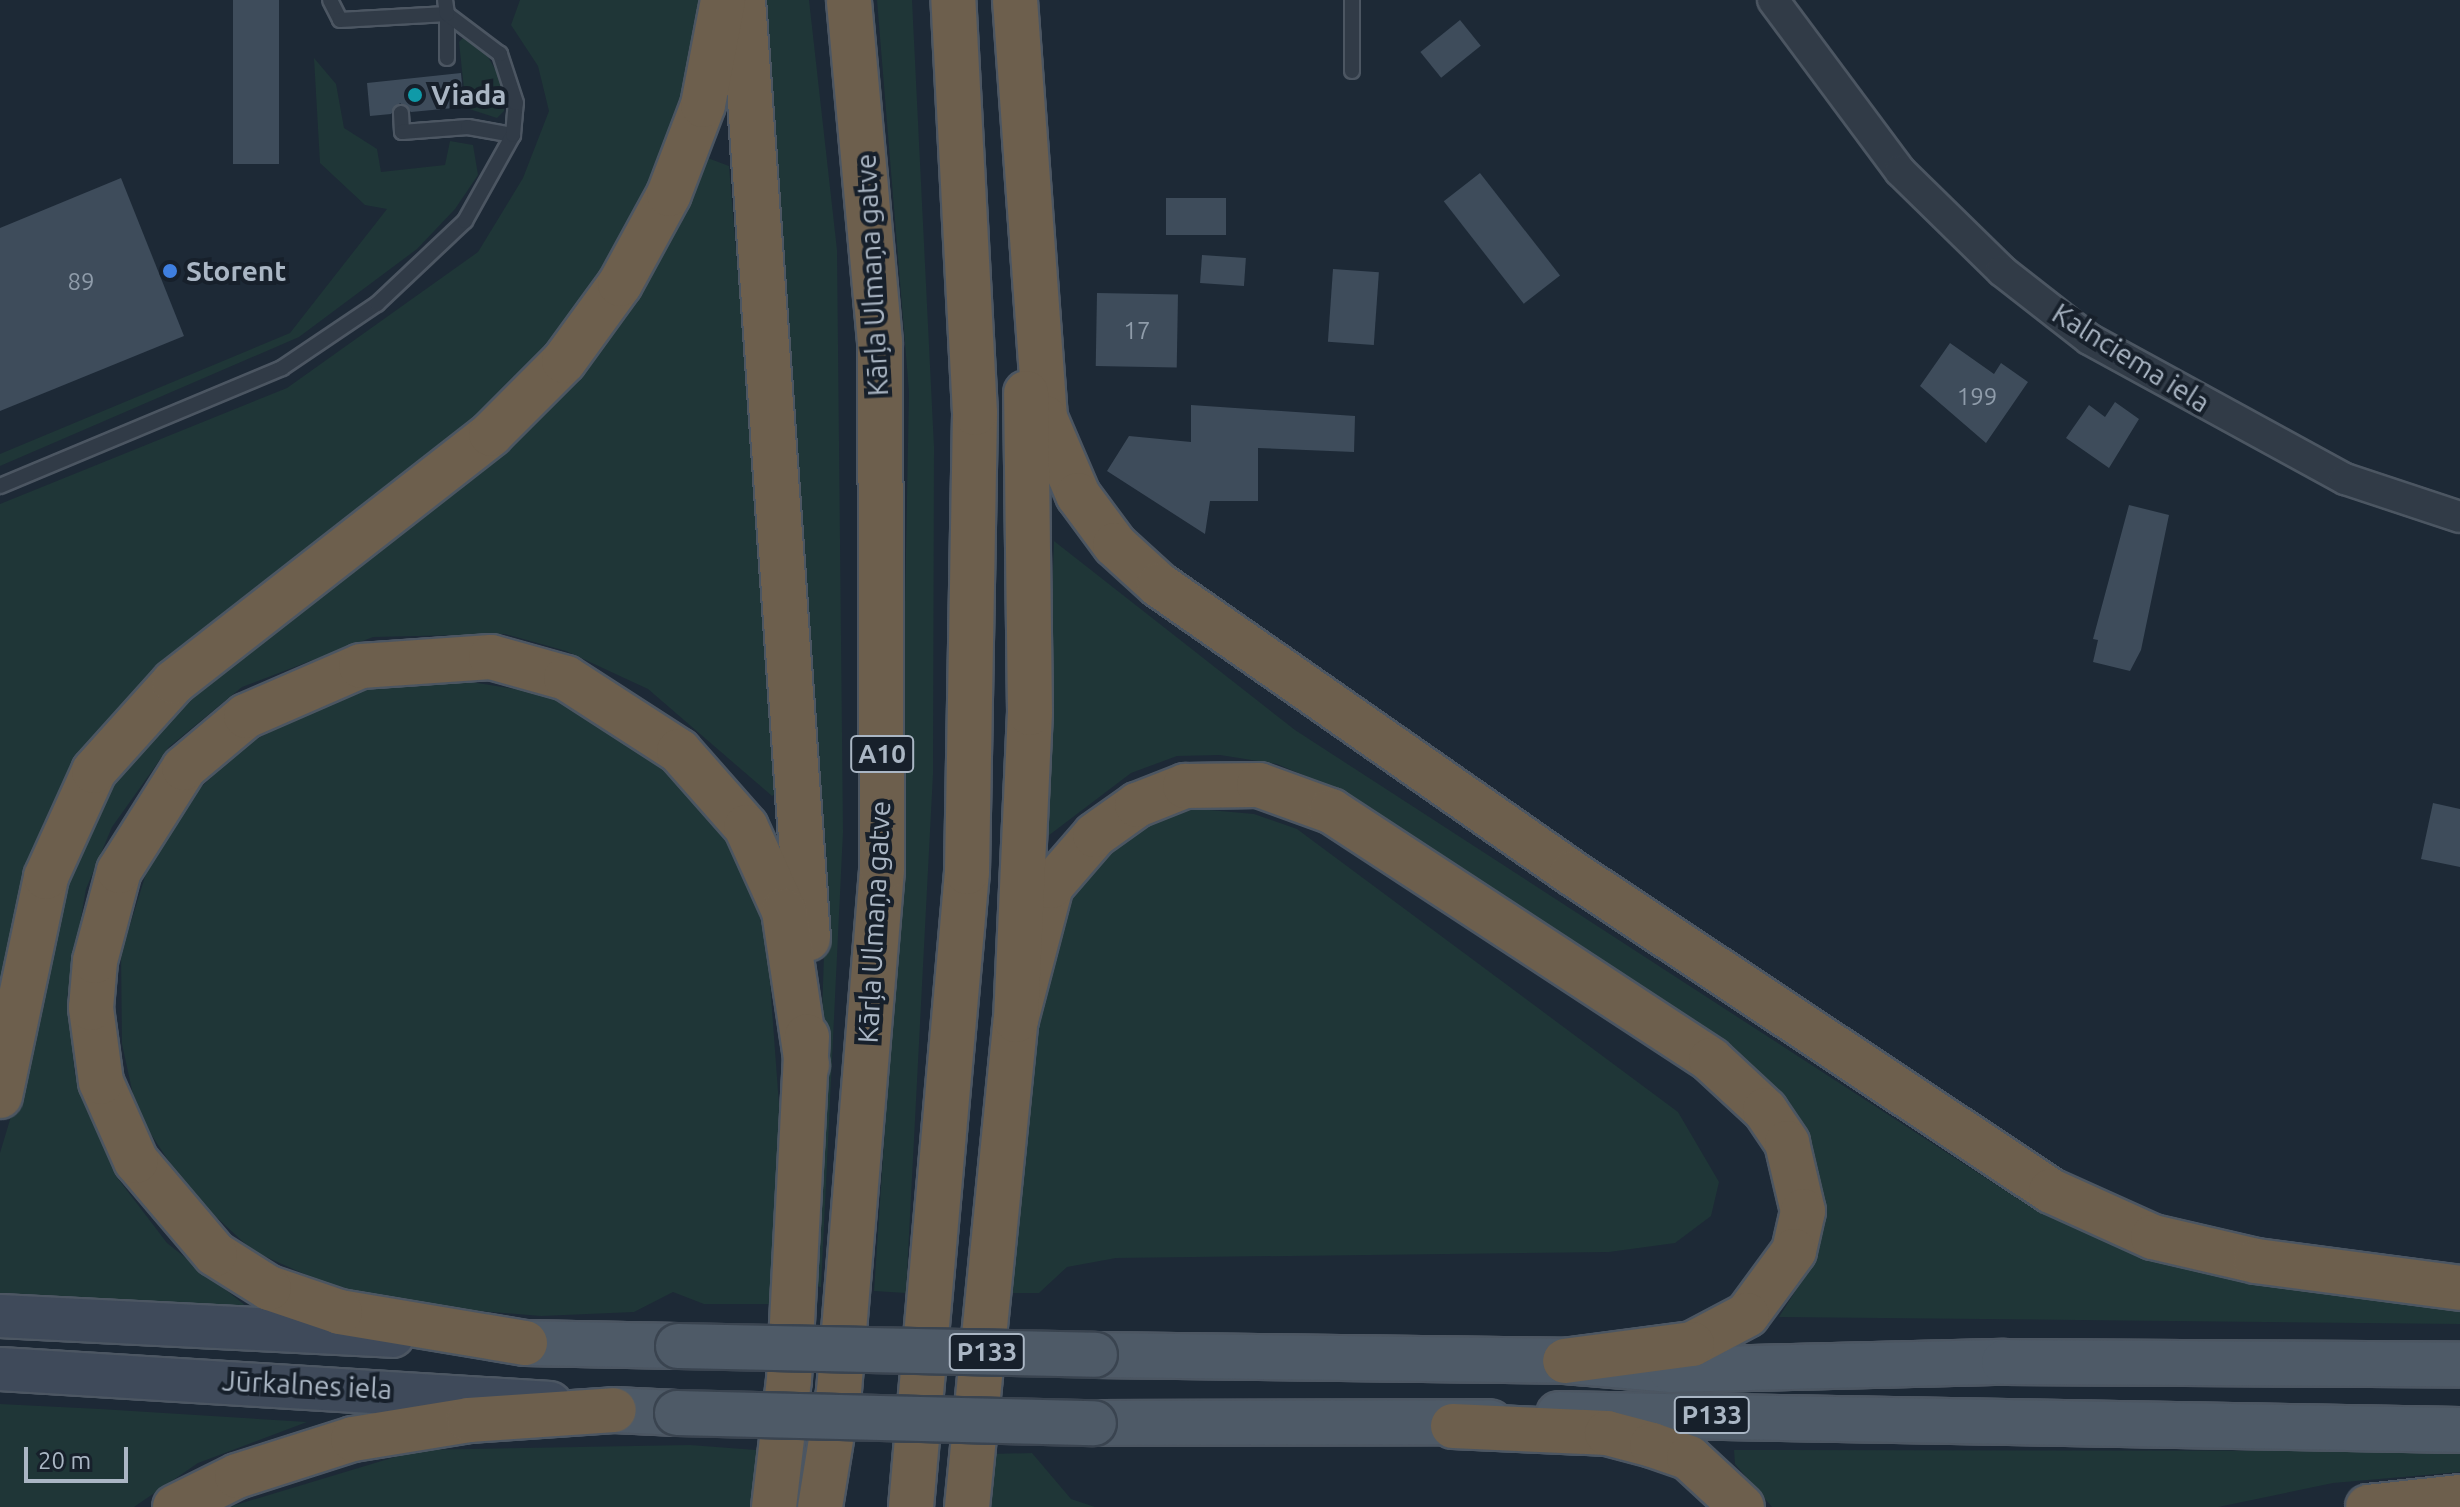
<!DOCTYPE html>
<html>
<head>
<meta charset="utf-8">
<style>
	body { margin:0 }
	#map { position:relative; width:2460px; height:1507px; overflow:hidden; background:#1d2936; font-family:Ubuntu,sans-serif }
	div>[style] { position:absolute }
	.green>* { inset:0; background:#1f3637 }
	.building>* { inset:0; background:#3e4c5b; transform-origin:0 0 }
	.roads { filter:drop-shadow(2px 0 #4c5662) drop-shadow(-2px 0 #4c5662) drop-shadow(0 2px #4c5662) drop-shadow(0 -2px #4c5662) }
	.lane>* { height:14px; margin:-7px; padding:0 7px; transform-origin:7px; border-radius:7px; background:#313b47 }
	.street>* { height:30px; margin:-15px; padding:0 15px; transform-origin:15px; border-radius:15px; background:#313b47 }
	.secondary>* { height:42px; margin:-21px; padding:0 21px; transform-origin:21px; border-radius:21px; background:#3f4a5a }
	.primary>* { height:44px; margin:-22px; padding:0 22px; transform-origin:22px; border-radius:22px; background:#4e5a67 }
	.highway>* { height:44px; margin:-22px; padding:0 22px; transform-origin:22px; border-radius:22px; background:#6d5f4d }
	.bridges { filter:drop-shadow(2px 0 #3a4450) drop-shadow(-2px 0 #3a4450) drop-shadow(0 2px #3a4450) drop-shadow(0 -2px #3a4450) }
	.primary-bridge>* { height:44px; margin:-22px; padding:0 22px; transform-origin:22px; border-radius:22px; background:#4e5a67 }
	.dots>* { width:22px; height:22px; translate:-50% -50%; box-sizing:border-box; border:4px solid #17202b; border-radius:50% }
	span { translate:-50% -50%; white-space:nowrap; text-align:center; line-height:1.15; -webkit-text-stroke:8px #17202b; paint-order:stroke }
	.number-label { font-size:24px; color:#8f9caa }
	.number-label span { -webkit-text-stroke-width:0 }
	.shield-label span { padding:2px 6px; background:#17202b; border:2px solid; border-radius:6px; -webkit-text-stroke-width:0 }
	.shield-label { font-size:26px; color:#aab6c4; font-weight:700 }
	.poi-label { font-size:28px; color:#aab6c4; font-weight:700 }
	.left { translate:0 -50%; text-align:left }
	.street-label { font-size:28px; color:#aab6c4 }
	.scale { position:absolute; left:24px; top:1447px; width:104px; height:36px; box-sizing:border-box; border:4px solid #aab6c4; border-top:0; padding-left:10px; font-size:24px; line-height:28px; white-space:nowrap; color:#aab6c4; -webkit-text-stroke:6px #17202b; paint-order:stroke }
</style>
</head>
<body>
<div id="map">
	<div class="green">
		<i style="clip-path:polygon(520px 0,706px 0,698px 61px,641px 214px,561px 335px,491px 409px,152px 675px,97px 734px,43px 824px,0 1007px,0 504px,287px 388px,478px 252px,523px 178px,549px 111px,538px 66px,511px 25px)"></i>
		<i style="clip-path:polygon(761px 0,809px 0,837px 250px,843px 832px,821px 1287px,813px 1286px,827px 864px)"></i>
		<i style="clip-path:polygon(877px 0,912px 0,934px 447px,933px 774px,906px 1293px,874px 1291px,899px 919px,909px 392px)"></i>
		<i style="clip-path:polygon(466px 35px,483px 48px,504px 85px,504px 111px,497px 118px,466px 108px,459px 42px)"></i>
		<i style="clip-path:polygon(314px 58px,336px 84px,344px 128px,377px 149px,381px 172px,445px 165px,450px 141px,473px 145px,478px 175px,455px 209px,417px 249px,299px 337px,0 466px,0 454px,290px 333px,387px 209px,365px 205px,320px 163px)"></i>
		<i style="clip-path:polygon(705px 157px,729px 166px,781px 789px,772px 796px,648px 689px,566px 651px,505px 634px,373px 637px,242px 687px,169px 747px,112px 827px,86px 889px,67px 998px,75px 1075px,116px 1176px,167px 1243px,246px 1306px,0 1293px,0 1153px,36px 1033px,60px 894px,110px 782px,158px 720px,639px 294px)"></i>
		<i style="clip-path:polygon(1054px 541px,1295px 730px,2018px 1199px,2121px 1244px,2460px 1303px,2460px 1324px,1779px 1317px,1817px 1257px,1823px 1223px,1814px 1156px,1797px 1116px,1713px 1037px,1459px 866px,1334px 788px,1277px 764px,1220px 755px,1177px 756px,1131px 773px,1044px 839px)"></i>
		<i style="clip-path:polygon(447px 678px,551px 695px,617px 727px,687px 785px,735px 850px,755px 895px,768px 955px,779px 1105px,776px 1304px,704px 1304px,673px 1292px,634px 1312px,541px 1316px,418px 1306px,331px 1286px,253px 1251px,189px 1192px,137px 1113px,122px 1044px,121px 954px,152px 854px,176px 811px,244px 746px,321px 703px,380px 685px)"></i>
		<i style="clip-path:polygon(1198px 809px,1254px 814px,1297px 829px,1678px 1112px,1719px 1182px,1711px 1216px,1675px 1243px,1609px 1252px,1116px 1258px,1067px 1267px,1039px 1293px,1003px 1293px,1032px 1033px,1066px 895px,1152px 816px)"></i>
		<i style="clip-path:polygon(0 1404px,100px 1409px,307px 1422px,198px 1463px,134px 1507px,0 1507px)"></i>
		<i style="clip-path:polygon(690px 1445px,756px 1450px,756px 1507px,229px 1507px,418px 1450px)"></i>
		<i style="clip-path:polygon(1734px 1450px,2460px 1451px,2460px 1472px,2333px 1483px,2218px 1507px,1772px 1507px,1735px 1464px)"></i>
		<i style="clip-path:polygon(1032px 1453px,1071px 1499px,1095px 1507px,986px 1507px,991px 1454px)"></i>
	</div>
	<div class="building">
		<i style="left:233px;top:0;width:46px;height:164px"></i>
		<i style="left:1460px;top:20px;width:33px;height:51px;rotate:51deg"></i>
		<i style="clip-path:polygon(461px 73px,464px 107px,411px 112px,400px 103px,391px 114px,370px 116px,367px 83px)"></i>
		<i style="left:1480px;top:173px;width:130px;height:46px;rotate:52deg"></i>
		<i style="clip-path:polygon(121px 178px,184px 336px,0 411px,0 228px)"></i>
		<i style="left:1166px;top:198px;width:60px;height:37px"></i>
		<i style="left:1202px;top:255px;width:44px;height:28px;rotate:4deg"></i>
		<i style="left:1333px;top:269px;width:46px;height:73px;rotate:4deg"></i>
		<i style="left:1097px;top:293px;width:81px;height:73px;rotate:1deg"></i>
		<i style="clip-path:polygon(1950px 343px,1994px 374px,2001px 363px,2028px 382px,1986px 443px,1920px 386px)"></i>
		<i style="clip-path:polygon(2115px 402px,2139px 419px,2109px 468px,2066px 438px,2089px 405px,2105px 417px)"></i>
		<i style="clip-path:polygon(1191px 405px,1355px 416px,1354px 452px,1258px 448px,1258px 501px,1210px 501px,1205px 534px,1107px 471px,1129px 436px,1191px 442px)"></i>
		<i style="clip-path:polygon(2129px 505px,2169px 515px,2141px 650px,2130px 671px,2093px 662px,2098px 640px,2093px 639px)"></i>
		<i style="clip-path:polygon(2433px 803px,2460px 809px,2460px 867px,2421px 859px)"></i>
	</div>
	<div class="roads">
		<div class="lane">
			<i style="left:330px;top:0;width:22px;rotate:63deg"></i>
			<i style="left:340px;top:20px;width:107px;rotate:-3.2deg"></i>
			<i style="left:447px;top:14px;width:44px;rotate:90deg"></i>
			<i style="left:1352px;top:71px;width:71px;rotate:-90deg"></i>
			<i style="left:401px;top:113px;width:19px;rotate:87deg"></i>
			<i style="left:402px;top:132px;width:66px;rotate:-4.3deg"></i>
			<i style="left:468px;top:127px;width:46px;rotate:10.1deg"></i>
			<i style="left:0;top:486px;width:306px;rotate:-22.7deg"></i>
			<i style="left:282px;top:368px;width:115px;rotate:-34deg"></i>
			<i style="left:377px;top:304px;width:121px;rotate:-43.3deg"></i>
			<i style="left:465px;top:221px;width:98px;rotate:-60.8deg"></i>
			<i style="left:513px;top:135px;width:32px;rotate:-85deg"></i>
			<i style="left:516px;top:103px;width:52px;rotate:-108.1deg"></i>
			<i style="left:500px;top:54px;width:66px;rotate:-143deg"></i>
			<i style="left:447px;top:14px;width:14px;rotate:-98deg"></i>
		</div>
		<div class="street">
			<i style="left:1773px;top:0;width:213px;rotate:53.4deg"></i>
			<i style="left:1900px;top:171px;width:143px;rotate:44.4deg"></i>
			<i style="left:2002px;top:271px;width:110px;rotate:38deg"></i>
			<i style="left:2089px;top:339px;width:292px;rotate:28.7deg"></i>
			<i style="left:2345px;top:479px;width:121px;rotate:18.3deg"></i>
		</div>
		<div class="secondary">
			<i style="left:0;top:1316px;width:393px;rotate:2.9deg"></i>
			<i style="left:0;top:1369px;width:551px;rotate:3.54deg"></i>
		</div>
		<div class="primary">
			<i style="left:525px;top:1343px;width:153px;rotate:1.1deg"></i>
			<i style="left:1095px;top:1355px;width:470px;rotate:0.7deg"></i>
			<i style="left:1565px;top:1361px;width:106px;rotate:4.9deg"></i>
			<i style="left:1671px;top:1370px;width:333px;rotate:-1.4deg"></i>
			<i style="left:2004px;top:1362px;width:456px;rotate:0.3deg"></i>
			<i style="left:614px;top:1410px;width:63px;rotate:2.7deg"></i>
			<i style="left:1559px;top:1414px;width:901px;rotate:1.02deg"></i>
			<i style="left:1094px;top:1423px;width:396px;rotate:-0.1deg"></i>
		</div>
		<div class="highway">
			<i style="left:743px;top:0;width:941px;rotate:86.04deg"></i>
			<i style="left:1015px;top:0;width:419px;rotate:85.9deg"></i>
			<i style="left:1045px;top:418px;width:84px;rotate:66.8deg"></i>
			<i style="left:1078px;top:495px;width:62px;rotate:53.5deg"></i>
			<i style="left:1115px;top:545px;width:59px;rotate:42.3deg"></i>
			<i style="left:1159px;top:585px;width:504px;rotate:34.89deg"></i>
			<i style="left:1572px;top:873px;width:575px;rotate:33.58deg"></i>
			<i style="left:2051px;top:1191px;width:112px;rotate:24.3deg"></i>
			<i style="left:2153px;top:1237px;width:106px;rotate:13.1deg"></i>
			<i style="left:2256px;top:1261px;width:206px;rotate:7.5deg"></i>
			<i style="left:1016px;top:1020px;width:138px;rotate:-75.4deg"></i>
			<i style="left:1051px;top:886px;width:67px;rotate:-49.2deg"></i>
			<i style="left:1095px;top:835px;width:52px;rotate:-35.5deg"></i>
			<i style="left:1137px;top:805px;width:52px;rotate:-21.6deg"></i>
			<i style="left:1185px;top:786px;width:74px;rotate:-0.8deg"></i>
			<i style="left:1259px;top:785px;width:77px;rotate:19.9deg"></i>
			<i style="left:1331px;top:811px;width:454px;rotate:33.2deg"></i>
			<i style="left:1711px;top:1060px;width:74px;rotate:42.8deg"></i>
			<i style="left:1765px;top:1110px;width:40px;rotate:56deg"></i>
			<i style="left:1787px;top:1143px;width:70px;rotate:76.8deg"></i>
			<i style="left:1803px;top:1211px;width:41px;rotate:102.7deg"></i>
			<i style="left:1794px;top:1251px;width:79px;rotate:126.3deg"></i>
			<i style="left:1747px;top:1315px;width:62px;rotate:152.2deg"></i>
			<i style="left:1692px;top:1344px;width:128px;rotate:172.4deg"></i>
			<i style="left:0;top:1096px;width:224px;rotate:-78.1deg"></i>
			<i style="left:46px;top:877px;width:116px;rotate:-65.6deg"></i>
			<i style="left:94px;top:771px;width:120px;rotate:-48deg"></i>
			<i style="left:174px;top:682px;width:402px;rotate:-38deg"></i>
			<i style="left:491px;top:434px;width:103px;rotate:-45deg"></i>
			<i style="left:564px;top:361px;width:95px;rotate:-54deg"></i>
			<i style="left:620px;top:284px;width:102px;rotate:-61.4deg"></i>
			<i style="left:669px;top:194px;width:95px;rotate:-69.1deg"></i>
			<i style="left:703px;top:105px;width:107px;rotate:-79.2deg"></i>
			<i style="left:525px;top:1343px;width:188px;rotate:-170.5deg"></i>
			<i style="left:340px;top:1312px;width:75px;rotate:-161.3deg"></i>
			<i style="left:269px;top:1288px;width:64px;rotate:-147.8deg"></i>
			<i style="left:215px;top:1254px;width:122px;rotate:-130.3deg"></i>
			<i style="left:136px;top:1161px;width:86px;rotate:-113.9deg"></i>
			<i style="left:101px;top:1082px;width:75px;rotate:-97.7deg"></i>
			<i style="left:91px;top:1008px;width:47px;rotate:-85.1deg"></i>
			<i style="left:95px;top:961px;width:93px;rotate:-75.1deg"></i>
			<i style="left:119px;top:871px;width:122px;rotate:-57.7deg"></i>
			<i style="left:184px;top:768px;width:81px;rotate:-40deg"></i>
			<i style="left:246px;top:716px;width:125px;rotate:-23.5deg"></i>
			<i style="left:361px;top:666px;width:130px;rotate:-4deg"></i>
			<i style="left:491px;top:657px;width:78px;rotate:15.6deg"></i>
			<i style="left:566px;top:678px;width:135px;rotate:32.9deg"></i>
			<i style="left:679px;top:751px;width:101px;rotate:48.6deg"></i>
			<i style="left:746px;top:827px;width:92px;rotate:65.7deg"></i>
			<i style="left:784px;top:911px;width:156px;rotate:81.5deg"></i>
			<i style="left:1453px;top:1426px;width:154px;rotate:2.6deg"></i>
			<i style="left:1607px;top:1433px;width:47px;rotate:14.9deg"></i>
			<i style="left:1652px;top:1445px;width:39px;rotate:19deg"></i>
			<i style="left:1689px;top:1458px;width:72px;rotate:42.8deg"></i>
			<i style="left:175px;top:1507px;width:69px;rotate:-26.6deg"></i>
			<i style="left:237px;top:1476px;width:122px;rotate:-17.7deg"></i>
			<i style="left:353px;top:1439px;width:118px;rotate:-9.3deg"></i>
			<i style="left:469px;top:1420px;width:145px;rotate:-3.9deg"></i>
			<i style="left:774px;top:1507px;width:128px;rotate:-83.3deg"></i>
			<i style="left:789px;top:1380px;width:344px;rotate:-87deg"></i>
			<i style="left:820px;top:1507px;width:118px;rotate:-80.7deg"></i>
			<i style="left:839px;top:1391px;width:523px;rotate:-85.28deg"></i>
			<i style="left:882px;top:870px;width:528px;rotate:-90.22deg"></i>
			<i style="left:880px;top:342px;width:343px;rotate:-95.2deg"></i>
			<i style="left:911px;top:1507px;width:637px;rotate:-84.96deg"></i>
			<i style="left:967px;top:872px;width:459px;rotate:-89deg"></i>
			<i style="left:975px;top:413px;width:414px;rotate:-93deg"></i>
			<i style="left:967px;top:1507px;width:489px;rotate:-84.3deg"></i>
			<i style="left:1016px;top:1020px;width:307px;rotate:-87.4deg"></i>
			<i style="left:1030px;top:713px;width:320px;rotate:-90.7deg"></i>
			<i style="left:2368px;top:1507px;width:93px;rotate:-6.2deg"></i>
		</div>
	</div>
	<div class="bridges">
		<div class="primary-bridge">
			<i style="left:678px;top:1346px;width:417px;rotate:1.2deg"></i>
			<i style="left:677px;top:1413px;width:417px;rotate:1.4deg"></i>
		</div>
	</div>
	<div class="dots">
		<i style="left:415px;top:95px;background:#0f9aa8"></i>
		<i style="left:170px;top:271px;background:#3f7fe0"></i>
	</div>
	<div class="number-label">
		<span style="left:81px;top:282px">89</span>
		<span style="left:1137px;top:331px">17</span>
		<span style="left:1977px;top:397px">199</span>
	</div>
	<div class="shield-label">
		<span style="left:882px;top:754px">A10</span>
		<span style="left:987px;top:1352px">P133</span>
		<span style="left:1712px;top:1415px">P133</span>
	</div>
	<div class="poi-label">
		<span class="left" style="left:431px;top:95px">Viada</span>
		<span class="left" style="left:186px;top:271px">Storent</span>
	</div>
	<div class="street-label">
		<span style="left:872px;top:275px;rotate:-93deg">Kārļa Ulmaņa gatve</span>
		<span style="left:2131px;top:358px;rotate:32deg">Kalnciema iela</span>
		<span style="left:874px;top:922px;rotate:-87deg">Kārļa Ulmaņa gatve</span>
		<span style="left:307px;top:1385px;rotate:3deg">Jūrkalnes iela</span>
	</div>
	<div class="scale">20 m</div>
</div>
</body>
</html>
